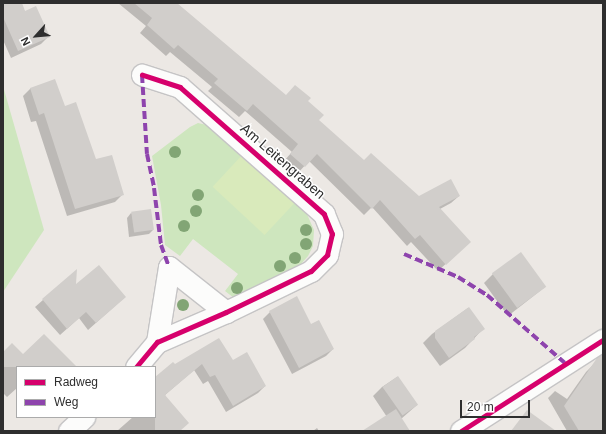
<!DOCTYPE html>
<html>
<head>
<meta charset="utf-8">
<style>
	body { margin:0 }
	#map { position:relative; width:606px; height:434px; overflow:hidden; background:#ece8e4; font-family:Arial,sans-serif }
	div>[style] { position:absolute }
	.green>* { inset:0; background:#cee6be }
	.pitch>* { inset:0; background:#d9eabb; transform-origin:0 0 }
	.shadow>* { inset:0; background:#0003 }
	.building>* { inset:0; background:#d1cecb; transform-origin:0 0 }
	.roads { filter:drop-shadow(1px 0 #c5c4c5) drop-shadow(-1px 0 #c5c4c5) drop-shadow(0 1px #c5c4c5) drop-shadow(0 -1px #c5c4c5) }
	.minor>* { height:21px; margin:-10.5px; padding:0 10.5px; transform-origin:10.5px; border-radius:10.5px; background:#fcfcfb }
	.quiet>* { height:4px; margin-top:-2px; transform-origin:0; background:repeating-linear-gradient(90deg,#8e44ad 0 8px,transparent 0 12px) }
	.cycleway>* { height:5px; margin:-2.5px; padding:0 2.5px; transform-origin:2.5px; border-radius:2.5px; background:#d6006c }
	.trees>* { width:12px; height:12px; margin:-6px; border-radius:50%; background:#82a575 }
	span { translate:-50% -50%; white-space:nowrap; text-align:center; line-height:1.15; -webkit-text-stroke:3px #fff; paint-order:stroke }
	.street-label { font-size:14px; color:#2e2e2e }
	.frame { position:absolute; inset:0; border:4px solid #2e2e2e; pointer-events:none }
	.legend { position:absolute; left:16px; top:366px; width:140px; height:52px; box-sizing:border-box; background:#fff; border:1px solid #ababab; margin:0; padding:5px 7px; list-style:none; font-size:12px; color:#2e2e2e }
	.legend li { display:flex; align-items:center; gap:8px; height:20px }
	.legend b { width:20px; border:1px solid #ababab }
	.north { position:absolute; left:16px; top:16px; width:40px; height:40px; -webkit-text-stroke:3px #fff; paint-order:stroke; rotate:243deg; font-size:11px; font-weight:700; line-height:16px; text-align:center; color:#2e2e2e }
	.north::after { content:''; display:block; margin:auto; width:14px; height:18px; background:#2e2e2e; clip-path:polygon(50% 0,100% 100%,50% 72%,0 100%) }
	.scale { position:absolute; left:460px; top:400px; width:70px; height:18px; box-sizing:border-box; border:2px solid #2e2e2e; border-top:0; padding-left:5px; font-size:12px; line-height:14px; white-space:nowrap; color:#2e2e2e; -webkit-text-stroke:3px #fff; paint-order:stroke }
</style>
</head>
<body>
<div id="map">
	<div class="green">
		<i style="clip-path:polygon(3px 86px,44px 230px,3px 292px)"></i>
		<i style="clip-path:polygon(198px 123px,211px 126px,306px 212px,314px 230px,313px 246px,308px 256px,301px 264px,234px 298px,225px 291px,238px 274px,193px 239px,180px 256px,165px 245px,161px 205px,152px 156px,190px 127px)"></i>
	</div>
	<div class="pitch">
		<i style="left:244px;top:153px;width:71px;height:46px;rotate:43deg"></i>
	</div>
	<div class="shadow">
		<i style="clip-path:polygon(3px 3px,21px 3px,25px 12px,49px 36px,41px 44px,11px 58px,3px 40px)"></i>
		<i style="clip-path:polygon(118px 3px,176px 3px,286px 96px,307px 101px,318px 120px,363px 161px,419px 197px,459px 196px,451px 203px,440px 209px,462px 249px,438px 271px,411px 242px,407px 246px,372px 207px,364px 215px,309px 161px,297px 174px,283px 162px,292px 152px,245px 111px,239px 117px,208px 91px,212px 87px,170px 52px,166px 56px,140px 33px,146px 26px)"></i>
		<i style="clip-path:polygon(31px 88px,95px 161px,123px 194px,115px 202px,67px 216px,36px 121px,31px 122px,23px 96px)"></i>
		<i style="clip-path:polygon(131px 213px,153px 230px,149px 234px,129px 237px,127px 218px)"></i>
		<i style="clip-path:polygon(76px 271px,75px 287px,125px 297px,88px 330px,79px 318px,60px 335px,35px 307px)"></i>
		<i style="clip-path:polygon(493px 274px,545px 287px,508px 316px,484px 283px)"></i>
		<i style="clip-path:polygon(468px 308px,483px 329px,465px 348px,440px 366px,423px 343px,432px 334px)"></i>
		<i style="clip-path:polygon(270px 312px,311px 325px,333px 349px,326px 356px,292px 374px,263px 319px)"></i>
		<i style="clip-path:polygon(3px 353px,69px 367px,17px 367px,17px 388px,7px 397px,3px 393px)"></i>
		<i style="clip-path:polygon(232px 362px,265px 386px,258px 393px,226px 412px,208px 381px,203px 384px,194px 370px,165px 395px,179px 431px,117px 431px,133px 417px,155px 417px,155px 378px,175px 365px)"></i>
		<i style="clip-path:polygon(594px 364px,603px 371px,603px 431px,567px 431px,548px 398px,555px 391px,567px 399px,586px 372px)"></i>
		<i style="clip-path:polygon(397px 377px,417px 405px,401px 419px,409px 431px,379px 431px,387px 417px,373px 396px,382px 387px)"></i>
		<i style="clip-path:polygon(317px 428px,319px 431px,313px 431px)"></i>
	</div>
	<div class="building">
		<i style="clip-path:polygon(3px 3px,22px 3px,25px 11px,36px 6px,50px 37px,18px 51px,3px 17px)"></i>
		<i style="clip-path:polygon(134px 3px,177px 3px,286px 95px,295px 85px,311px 98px,308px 101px,324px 115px,319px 120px,364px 160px,371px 153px,419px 196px,451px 179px,460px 196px,439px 207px,471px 242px,446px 265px,420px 235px,415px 239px,380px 200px,372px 209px,317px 154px,305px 167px,290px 154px,298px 144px,253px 104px,247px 111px,214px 83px,218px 79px,178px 45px,174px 49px,147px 25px,152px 18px)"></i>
		<i style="clip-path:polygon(55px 79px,65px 106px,76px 102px,96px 159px,112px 155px,124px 195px,75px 209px,44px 113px,39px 115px,30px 88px)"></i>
		<i style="left:151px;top:209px;width:21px;height:20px;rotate:82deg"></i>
		<i style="left:521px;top:252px;width:43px;height:36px;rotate:54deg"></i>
		<i style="clip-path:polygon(99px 265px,126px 297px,96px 323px,86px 312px,67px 329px,42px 299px,77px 269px,76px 284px)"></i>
		<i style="clip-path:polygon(297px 296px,311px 324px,319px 320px,334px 349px,299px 368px,269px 311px)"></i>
		<i style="clip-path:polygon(469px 307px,485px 329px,474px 337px,475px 339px,449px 358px,435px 338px,435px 331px)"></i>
		<i style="clip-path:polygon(44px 334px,77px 367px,3px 367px,3px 352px,12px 343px,23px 354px)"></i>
		<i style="clip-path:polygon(219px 338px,233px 360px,247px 352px,266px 386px,233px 406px,215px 375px,210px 377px,202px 364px,165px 395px,189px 423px,180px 431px,155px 431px,155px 377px,173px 362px,175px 364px)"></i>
		<i style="clip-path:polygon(603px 354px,603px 431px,579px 431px,564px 406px,597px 358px)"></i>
		<i style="left:398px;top:376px;width:35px;height:19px;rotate:55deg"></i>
		<i style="clip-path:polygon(396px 409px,410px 431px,362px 431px)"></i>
		<i style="clip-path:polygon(527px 410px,556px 431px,511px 431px)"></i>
	</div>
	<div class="roads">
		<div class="minor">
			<i style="left:157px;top:342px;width:76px;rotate:-80.9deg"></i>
			<i style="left:169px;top:267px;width:73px;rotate:38.3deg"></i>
			<i style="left:136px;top:367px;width:33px;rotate:-50deg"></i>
			<i style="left:157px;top:342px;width:75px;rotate:-23.5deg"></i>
			<i style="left:226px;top:312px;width:94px;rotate:-25.8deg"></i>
			<i style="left:311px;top:271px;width:23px;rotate:-45deg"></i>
			<i style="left:327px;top:255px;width:22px;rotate:-77deg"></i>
			<i style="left:332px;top:234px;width:22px;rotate:-112deg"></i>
			<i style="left:324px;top:214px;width:192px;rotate:-138.6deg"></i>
			<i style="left:180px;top:87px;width:40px;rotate:-162deg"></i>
			<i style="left:69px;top:431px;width:21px;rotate:-43deg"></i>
			<i style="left:461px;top:431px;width:169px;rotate:-32.7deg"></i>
		</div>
	</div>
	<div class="quiet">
		<i style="left:142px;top:75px;width:79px;rotate:86.4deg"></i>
		<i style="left:147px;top:154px;width:35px;rotate:78deg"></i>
		<i style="left:154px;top:188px;width:57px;rotate:83deg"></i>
		<i style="left:161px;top:245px;width:23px;rotate:70deg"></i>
		<i style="left:404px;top:254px;width:59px;rotate:23.1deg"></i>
		<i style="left:458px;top:277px;width:34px;rotate:32deg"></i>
		<i style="left:487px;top:295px;width:103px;rotate:41.1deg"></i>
	</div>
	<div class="cycleway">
		<i style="left:136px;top:367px;width:33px;rotate:-50deg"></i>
		<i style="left:157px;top:342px;width:75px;rotate:-23.5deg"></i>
		<i style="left:226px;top:312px;width:94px;rotate:-25.8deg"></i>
		<i style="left:311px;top:271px;width:23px;rotate:-45deg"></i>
		<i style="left:327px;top:255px;width:22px;rotate:-77deg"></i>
		<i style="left:332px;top:234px;width:22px;rotate:-112deg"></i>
		<i style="left:324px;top:214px;width:192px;rotate:-138.6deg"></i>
		<i style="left:180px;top:87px;width:40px;rotate:-162deg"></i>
		<i style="left:461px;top:431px;width:169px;rotate:-32.7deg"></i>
	</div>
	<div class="trees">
		<i style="left:175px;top:152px"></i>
		<i style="left:198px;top:195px"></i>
		<i style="left:196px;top:211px"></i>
		<i style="left:184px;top:226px"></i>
		<i style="left:306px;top:230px"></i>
		<i style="left:306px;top:244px"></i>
		<i style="left:295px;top:258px"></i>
		<i style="left:280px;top:266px"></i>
		<i style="left:237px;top:288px"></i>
		<i style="left:183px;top:305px"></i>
	</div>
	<div class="street-label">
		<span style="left:283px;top:161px;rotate:41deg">Am Leitengraben</span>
	</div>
	<div class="frame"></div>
	<ul class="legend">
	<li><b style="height:5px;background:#d6006c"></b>Radweg</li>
	<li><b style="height:5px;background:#8e44ad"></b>Weg</li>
	</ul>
	<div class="north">N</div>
	<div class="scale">20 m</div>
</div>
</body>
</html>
